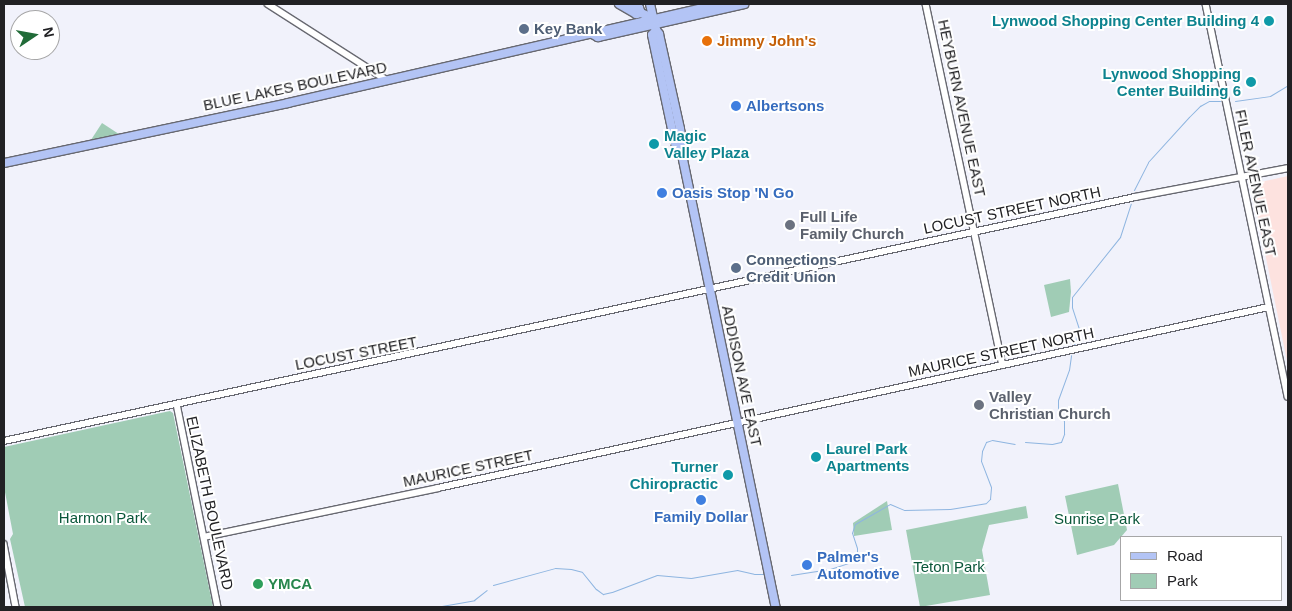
<!DOCTYPE html>
<html>
<head>
<meta charset="utf-8">
<style>
	body { margin:0 }
	#map { position:relative; width:1292px; height:611px; overflow:hidden; background:#f1f2fb; font-family:Arial,sans-serif }
	div>[style] { position:absolute }
	.education>* { inset:0; background:#fde2df }
	.green>* { inset:0; background:#a0ccb5 }
	.stream>* { height:1px; margin:-0.5px; padding:0 0.5px; transform-origin:0.5px; border-radius:0.5px; background:#8eb5e0 }
	.roads { filter:drop-shadow(1px 0 #676870) drop-shadow(-1px 0 #676870) drop-shadow(0 1px #676870) drop-shadow(0 -1px #676870) }
	.minor>* { height:5.5px; margin:-2.75px; padding:0 2.75px; transform-origin:2.75px; border-radius:2.75px; background:#fff }
	.major>* { height:8px; margin:-4px; padding:0 4px; transform-origin:4px; border-radius:4px; background:#b3c4f5 }
	.dots>* { width:14px; height:14px; translate:-50% -50%; box-sizing:border-box; border:2px solid #fff; border-radius:50% }
	span { translate:-50% -50%; white-space:nowrap; text-align:center; line-height:1.15; -webkit-text-stroke:4px #fff; paint-order:stroke }
	.culture-label { font-size:15px; color:#0d838f; font-weight:700 }
	.right { translate:-100% -50%; text-align:right }
	.left { translate:0 -50%; text-align:left }
	.service-label { font-size:15px; color:#4e5e75; font-weight:700 }
	.food-label { font-size:15px; color:#c56008; font-weight:700 }
	.street-label { font-size:15px; color:#212124 }
	.shop-label { font-size:15px; color:#366cbe; font-weight:700 }
	.worship-label { font-size:15px; color:#5b616d; font-weight:700 }
	.park-label { font-size:15px; color:#095639 }
	.leisure-label { font-size:15px; color:#27864d; font-weight:700 }
	.frame { position:absolute; inset:0; border:5px solid #212124; pointer-events:none }
	.legend { position:absolute; left:1120px; top:536px; width:162px; height:65px; box-sizing:border-box; background:#fff; border:1px solid #a6a6a7; margin:0; padding:6px 9px; list-style:none; font-size:15px; color:#212124 }
	.legend li { display:flex; align-items:center; gap:10px; height:25px }
	.legend b { width:25px; border:1px solid #a6a6a7 }
	.north { position:absolute; left:10px; top:10px; width:50px; height:50px; box-sizing:border-box; background:#fff; border:1px solid #a6a6a7; border-radius:50%; rotate:78deg; font-size:14px; font-weight:700; line-height:20px; text-align:center; color:#212124 }
	.north::after { content:''; display:block; margin:auto; width:18px; height:22px; background:#216b38; clip-path:polygon(50% 0,100% 100%,50% 72%,0 100%) }
</style>
</head>
<body>
<div id="map">
	<div class="education">
		<i style="clip-path:polygon(1288px 176px,1288px 366px,1251px 184px)"></i>
	</div>
	<div class="green">
		<i style="clip-path:polygon(102px 123px,125px 138px,87px 146px)"></i>
		<i style="clip-path:polygon(1070px 279px,1071px 292px,1069px 312px,1051px 317px,1044px 285px)"></i>
		<i style="clip-path:polygon(170px 411px,173px 413px,213px 607px,25px 607px,10px 539px,13px 534px,4px 487px,4px 447px)"></i>
		<i style="clip-path:polygon(1118px 484px,1127px 530px,1114px 545px,1077px 555px,1065px 496px)"></i>
		<i style="clip-path:polygon(887px 501px,892px 530px,854px 536px,853px 523px)"></i>
		<i style="clip-path:polygon(1026px 506px,1028px 518px,989px 525px,982px 550px,990px 595px,920px 607px,906px 530px)"></i>
	</div>
	<div class="stream">
		<i style="left:1235px;top:101px;width:35px;rotate:-8deg"></i>
		<i style="left:1270px;top:96px;width:21px;rotate:-31deg"></i>
		<i style="left:1134px;top:190px;width:31px;rotate:-63deg"></i>
		<i style="left:1148px;top:162px;width:61px;rotate:-47.7deg"></i>
		<i style="left:1189px;top:117px;width:16px;rotate:-45deg"></i>
		<i style="left:1200px;top:106px;width:10px;rotate:-29deg"></i>
		<i style="left:1209px;top:101px;width:11px"></i>
		<i style="left:1074px;top:345px;width:17px;rotate:-73deg"></i>
		<i style="left:1079px;top:329px;width:23px;rotate:-108deg"></i>
		<i style="left:1072px;top:307px;width:10px;rotate:-90deg"></i>
		<i style="left:1072px;top:297px;width:77px;rotate:-51.3deg"></i>
		<i style="left:1120px;top:237px;width:35px;rotate:-72deg"></i>
		<i style="left:1025px;top:442px;width:27px;rotate:4deg"></i>
		<i style="left:1052px;top:444px;width:9px;rotate:-13deg"></i>
		<i style="left:1061px;top:442px;width:9px;rotate:-69deg"></i>
		<i style="left:1064px;top:434px;width:13px;rotate:-90deg"></i>
		<i style="left:1064px;top:421px;width:13px;rotate:-119deg"></i>
		<i style="left:1058px;top:410px;width:10px;rotate:-90deg"></i>
		<i style="left:1058px;top:400px;width:32px;rotate:-70deg"></i>
		<i style="left:1069px;top:370px;width:15px;rotate:-82deg"></i>
		<i style="left:791px;top:575px;width:39px;rotate:-9deg"></i>
		<i style="left:830px;top:569px;width:23px;rotate:-18deg"></i>
		<i style="left:852px;top:562px;width:6px;rotate:-39deg"></i>
		<i style="left:857px;top:558px;width:10px;rotate:-90deg"></i>
		<i style="left:857px;top:548px;width:16px;rotate:-108deg"></i>
		<i style="left:852px;top:533px;width:9px;rotate:-72deg"></i>
		<i style="left:855px;top:524px;width:40px;rotate:-29.7deg"></i>
		<i style="left:890px;top:504px;width:15px;rotate:23deg"></i>
		<i style="left:904px;top:510px;width:46px;rotate:-1.2deg"></i>
		<i style="left:950px;top:509px;width:36px;rotate:-9deg"></i>
		<i style="left:986px;top:503px;width:6px;rotate:-45deg"></i>
		<i style="left:990px;top:499px;width:12px;rotate:-85deg"></i>
		<i style="left:991px;top:487px;width:28px;rotate:-111deg"></i>
		<i style="left:981px;top:461px;width:10px;rotate:-84deg"></i>
		<i style="left:982px;top:451px;width:10px;rotate:-66deg"></i>
		<i style="left:986px;top:442px;width:6px;rotate:-18deg"></i>
		<i style="left:992px;top:440px;width:23px;rotate:10deg"></i>
		<i style="left:493px;top:585px;width:64px;rotate:-15.3deg"></i>
		<i style="left:555px;top:568px;width:16px;rotate:4deg"></i>
		<i style="left:571px;top:569px;width:11px;rotate:15deg"></i>
		<i style="left:582px;top:572px;width:22px;rotate:51deg"></i>
		<i style="left:596px;top:589px;width:9px;rotate:36deg"></i>
		<i style="left:603px;top:594px;width:9px;rotate:-13deg"></i>
		<i style="left:612px;top:592px;width:48px;rotate:-20.7deg"></i>
		<i style="left:657px;top:575px;width:34px;rotate:5deg"></i>
		<i style="left:691px;top:578px;width:47px;rotate:-9.9deg"></i>
		<i style="left:737px;top:570px;width:17px;rotate:13deg"></i>
		<i style="left:754px;top:574px;width:9px"></i>
		<i style="left:436px;top:607px;width:39px;rotate:-10deg"></i>
		<i style="left:474px;top:600px;width:16px;rotate:-38deg"></i>
	</div>
	<div class="roads">
		<div class="minor">
			<i style="left:268px;top:4px;width:141px;rotate:32.6deg"></i>
			<i style="left:926px;top:4px;width:369px;rotate:78deg"></i>
			<i style="left:1206px;top:4px;width:401px;rotate:78.2deg"></i>
			<i style="left:177px;top:404px;width:207px;rotate:78.6deg"></i>
			<i style="left:4px;top:441px;width:1157px;rotate:-12.17deg"></i>
			<i style="left:1135px;top:197px;width:156px;rotate:-10.7deg"></i>
			<i style="left:204px;top:537px;width:239px;rotate:-11.8deg"></i>
			<i style="left:438px;top:488px;width:850px;rotate:-12.29deg"></i>
			<i style="left:4px;top:544px;width:64px;rotate:79.2deg"></i>
		</div>
		<div class="major">
			<i style="left:619px;top:4px;width:20px;rotate:30deg"></i>
			<i style="left:636px;top:14px;width:5px;rotate:-11deg"></i>
			<i style="left:641px;top:13px;width:13px;rotate:23deg"></i>
			<i style="left:632px;top:4px;width:8px;rotate:30deg"></i>
			<i style="left:639px;top:8px;width:5px;rotate:68deg"></i>
			<i style="left:650px;top:4px;width:27px;rotate:77deg"></i>
			<i style="left:656px;top:30px;width:5px;rotate:53deg"></i>
			<i style="left:659px;top:34px;width:97px;rotate:77.5deg"></i>
			<i style="left:680px;top:129px;width:17px;rotate:80deg"></i>
			<i style="left:683px;top:146px;width:4px;rotate:117deg"></i>
			<i style="left:681px;top:150px;width:467px;rotate:78.3deg"></i>
			<i style="left:656px;top:30px;width:6px;rotate:129deg"></i>
			<i style="left:652px;top:35px;width:116px;rotate:78deg"></i>
			<i style="left:676px;top:148px;width:5px;rotate:22deg"></i>
			<i style="left:592px;top:34px;width:7px;rotate:27deg"></i>
			<i style="left:598px;top:37px;width:150px;rotate:-12.7deg"></i>
			<i style="left:4px;top:163px;width:290px;rotate:-11.9deg"></i>
			<i style="left:288px;top:103px;width:442px;rotate:-12.9deg"></i>
		</div>
	</div>
	<div class="dots">
		<i style="left:1269px;top:21px;background:#0f9aa8"></i>
		<i style="left:524px;top:29px;background:#5c6f8a"></i>
		<i style="left:707px;top:41px;background:#e8710a"></i>
		<i style="left:1251px;top:82px;background:#0f9aa8"></i>
		<i style="left:736px;top:106px;background:#3f7fe0"></i>
		<i style="left:654px;top:144px;background:#0f9aa8"></i>
		<i style="left:662px;top:193px;background:#3f7fe0"></i>
		<i style="left:790px;top:225px;background:#6b7280"></i>
		<i style="left:736px;top:268px;background:#5c6f8a"></i>
		<i style="left:979px;top:405px;background:#6b7280"></i>
		<i style="left:816px;top:457px;background:#0f9aa8"></i>
		<i style="left:728px;top:475px;background:#0f9aa8"></i>
		<i style="left:701px;top:500px;background:#3f7fe0"></i>
		<i style="left:807px;top:565px;background:#3f7fe0"></i>
		<i style="left:258px;top:584px;background:#2e9e5b"></i>
	</div>
	<div class="culture-label">
		<span class="right" style="left:1259px;top:21px">Lynwood Shopping Center Building 4</span>
		<span class="right" style="left:1241px;top:82px">Lynwood Shopping<br>Center Building 6</span>
		<span class="left" style="left:664px;top:144px">Magic<br>Valley Plaza</span>
		<span class="left" style="left:826px;top:457px">Laurel Park<br>Apartments</span>
		<span class="right" style="left:718px;top:475px">Turner<br>Chiropractic</span>
	</div>
	<div class="service-label">
		<span class="left" style="left:534px;top:29px">Key Bank</span>
		<span class="left" style="left:746px;top:268px">Connections<br>Credit Union</span>
	</div>
	<div class="food-label">
		<span class="left" style="left:717px;top:41px">Jimmy John's</span>
	</div>
	<div class="street-label">
		<span style="left:295px;top:86px;rotate:-12deg">BLUE LAKES BOULEVARD</span>
		<span style="left:962px;top:108px;rotate:78deg">HEYBURN AVENUE EAST</span>
		<span style="left:1256px;top:183px;rotate:78deg">FILER AVENUE EAST</span>
		<span style="left:1012px;top:210px;rotate:-12deg">LOCUST STREET NORTH</span>
		<span style="left:1001px;top:352px;rotate:-12deg">MAURICE STREET NORTH</span>
		<span style="left:356px;top:353px;rotate:-11deg">LOCUST STREET</span>
		<span style="left:742px;top:376px;rotate:78deg">ADDISON AVE EAST</span>
		<span style="left:468px;top:468px;rotate:-12deg">MAURICE STREET</span>
		<span style="left:210px;top:503px;rotate:78deg">ELIZABETH BOULEVARD</span>
	</div>
	<div class="shop-label">
		<span class="left" style="left:746px;top:106px">Albertsons</span>
		<span class="left" style="left:672px;top:193px">Oasis Stop 'N Go</span>
		<span style="left:701px;top:517px">Family Dollar</span>
		<span class="left" style="left:817px;top:565px">Palmer's<br>Automotive</span>
	</div>
	<div class="worship-label">
		<span class="left" style="left:800px;top:225px">Full Life<br>Family Church</span>
		<span class="left" style="left:989px;top:405px">Valley<br>Christian Church</span>
	</div>
	<div class="park-label">
		<span style="left:103px;top:518px">Harmon Park</span>
		<span style="left:1097px;top:519px">Sunrise Park</span>
		<span style="left:949px;top:567px">Teton Park</span>
	</div>
	<div class="leisure-label">
		<span class="left" style="left:268px;top:584px">YMCA</span>
	</div>
	<div class="frame"></div>
	<ul class="legend">
	<li><b style="height:6px;background:#b3c4f5"></b>Road</li>
	<li><b style="height:14px;background:#a0ccb5"></b>Park</li>
	</ul>
	<div class="north">N</div>
</div>
</body>
</html>
